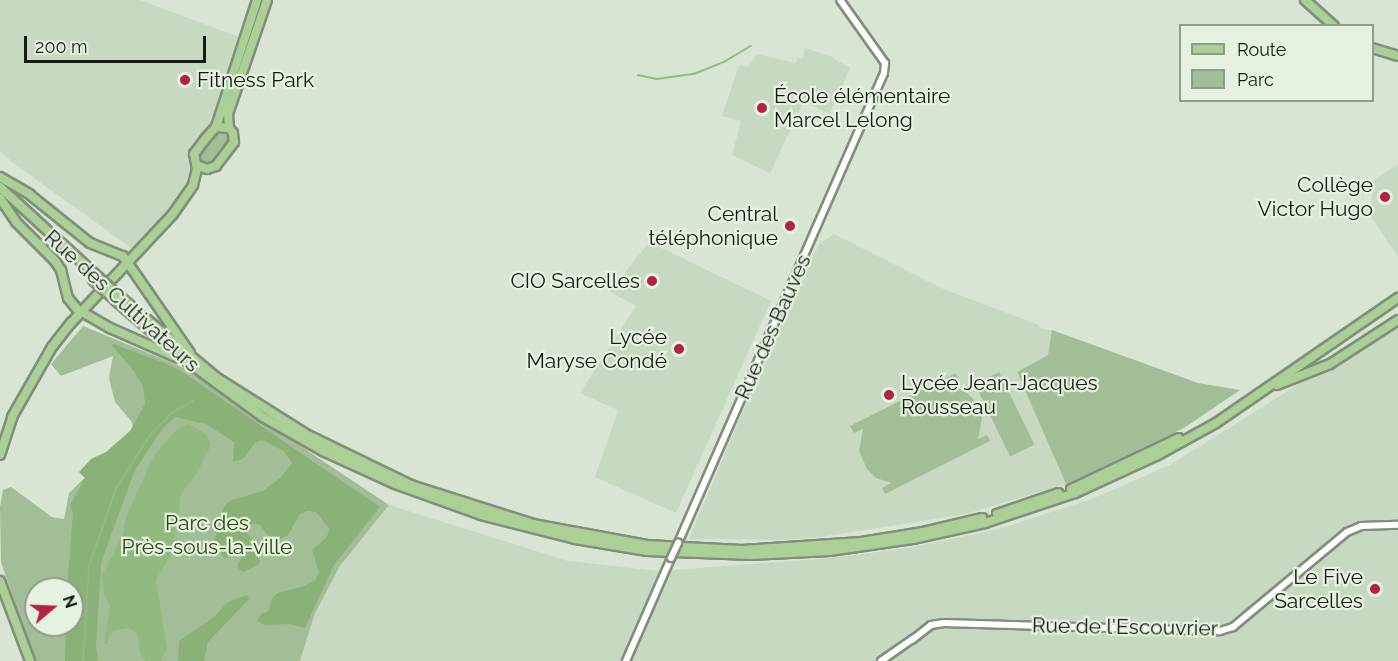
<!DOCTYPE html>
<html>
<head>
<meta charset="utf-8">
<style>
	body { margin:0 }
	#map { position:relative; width:1398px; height:661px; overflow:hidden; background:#d8e5d2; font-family:Raleway,sans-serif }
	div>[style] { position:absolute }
	.built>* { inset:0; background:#c8d9c1 }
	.green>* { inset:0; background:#a2be96; transform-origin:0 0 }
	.forest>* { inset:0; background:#8ab178 }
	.water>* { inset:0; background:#92ba80 }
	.stream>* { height:1.5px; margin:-0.75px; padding:0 0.75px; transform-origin:0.75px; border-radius:0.75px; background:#92ba80 }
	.roads { filter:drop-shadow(2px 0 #828e7d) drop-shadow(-2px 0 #828e7d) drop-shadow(0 2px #828e7d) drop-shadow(0 -2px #828e7d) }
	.minor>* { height:6px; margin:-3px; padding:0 3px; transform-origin:3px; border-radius:3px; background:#fff }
	.major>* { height:8px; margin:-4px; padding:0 4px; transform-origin:4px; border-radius:4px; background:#aad096 }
	.bridges { filter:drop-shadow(2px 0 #828e7d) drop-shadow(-2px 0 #828e7d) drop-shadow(0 2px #828e7d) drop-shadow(0 -2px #828e7d) }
	.minor-bridge>* { height:6px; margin:-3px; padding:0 3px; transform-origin:3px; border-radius:3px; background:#fff }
	.major-bridge>* { height:8px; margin:-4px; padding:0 4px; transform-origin:4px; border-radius:4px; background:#aad096 }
	.dots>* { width:16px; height:16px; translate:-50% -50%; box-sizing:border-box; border:3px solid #e5f2df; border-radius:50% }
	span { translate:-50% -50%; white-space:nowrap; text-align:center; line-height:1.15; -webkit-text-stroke:4.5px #e5f2df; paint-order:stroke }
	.poi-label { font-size:21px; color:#151a13 }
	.left { translate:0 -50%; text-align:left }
	.right { translate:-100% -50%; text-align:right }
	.street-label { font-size:21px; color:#151a13 }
	.park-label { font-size:21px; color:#254a0f }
	.legend { position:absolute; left:1179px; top:24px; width:195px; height:78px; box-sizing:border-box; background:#e5f2df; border:2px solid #929c8d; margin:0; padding:8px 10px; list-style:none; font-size:18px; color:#151a13 }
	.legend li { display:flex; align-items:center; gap:12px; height:30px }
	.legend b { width:30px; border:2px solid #929c8d }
	.north { position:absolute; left:24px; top:577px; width:60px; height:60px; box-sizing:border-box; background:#e5f2df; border:2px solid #929c8d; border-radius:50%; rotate:71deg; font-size:16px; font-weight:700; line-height:24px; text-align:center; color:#151a13 }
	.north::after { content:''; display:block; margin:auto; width:21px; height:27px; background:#b42141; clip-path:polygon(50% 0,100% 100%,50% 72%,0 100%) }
	.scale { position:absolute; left:24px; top:36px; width:182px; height:27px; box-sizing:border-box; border:3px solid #151a13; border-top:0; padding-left:8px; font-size:18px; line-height:21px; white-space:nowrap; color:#151a13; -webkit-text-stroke:4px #e5f2df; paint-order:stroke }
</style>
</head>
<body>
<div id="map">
	<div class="built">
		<i style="clip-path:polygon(0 0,140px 0,258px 44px,211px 157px,190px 189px,133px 249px,13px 163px,0 151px)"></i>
		<i style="clip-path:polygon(805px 48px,830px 56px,850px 68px,829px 114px,804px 101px,770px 173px,732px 155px,741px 121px,722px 116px,739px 65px,748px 67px,757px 54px,795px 63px,798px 58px,803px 59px)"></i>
		<i style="clip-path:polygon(1398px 164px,1398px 257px,1369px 214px,1375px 180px)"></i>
		<i style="clip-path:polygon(834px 234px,941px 288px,1039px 325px,1040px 328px,1052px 330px,1048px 355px,1017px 372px,1066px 484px,966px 514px,820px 537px,781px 540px,689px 539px,740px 418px,819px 244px)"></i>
		<i style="clip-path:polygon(649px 242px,771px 301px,676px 513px,595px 477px,618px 410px,580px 393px,636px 306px,610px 292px)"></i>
		<i style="clip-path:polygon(1398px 322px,1398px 661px,300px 661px,315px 613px,340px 566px,389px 505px,568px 561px,659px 571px,831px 558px,908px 548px,999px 529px,1094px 498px,1170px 465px)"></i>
	</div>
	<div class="green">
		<i style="clip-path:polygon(222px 131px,229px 137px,228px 143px,221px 147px,212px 163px,202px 164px,198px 157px,200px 152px,216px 133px)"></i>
		<i style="clip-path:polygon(evenodd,83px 326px,182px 367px,389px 505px,340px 566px,315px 613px,300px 661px,35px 661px,1px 562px,0 507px,3px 490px,11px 487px,52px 517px,64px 519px,69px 493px,133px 431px,132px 422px,115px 402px,109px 378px,113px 356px,61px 376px,51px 364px,83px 326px,36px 589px,72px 589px,72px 625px,36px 625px,36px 589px)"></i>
		<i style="clip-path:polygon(1052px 330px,1198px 383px,1240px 390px,1184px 428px,1066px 484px,1017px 372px,1048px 355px)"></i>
		<i style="left:999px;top:372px;width:81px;height:27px;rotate:64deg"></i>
		<i style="clip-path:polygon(956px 373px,959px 380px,950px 385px,965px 391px,974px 400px,982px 418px,978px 439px,987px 435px,990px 441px,885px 494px,882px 488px,891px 483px,876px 478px,867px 469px,859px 451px,863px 429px,854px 433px,850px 426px)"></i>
	</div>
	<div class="forest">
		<i style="clip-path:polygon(110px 343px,165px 363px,181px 371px,380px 507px,334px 565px,305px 628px,289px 624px,264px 625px,257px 621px,261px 614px,269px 611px,271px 600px,277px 593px,302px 587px,315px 580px,319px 573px,312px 550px,327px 537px,329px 528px,316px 512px,308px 511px,300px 514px,288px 535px,274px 543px,259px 524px,249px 524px,246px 532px,256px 545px,260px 559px,259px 564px,243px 572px,237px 567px,243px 554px,241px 552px,224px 558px,214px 540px,218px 531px,229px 525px,220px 515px,225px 505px,232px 500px,263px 491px,281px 477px,292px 463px,284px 451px,262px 440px,255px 443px,243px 459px,233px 462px,234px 442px,206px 424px,175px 417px,162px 429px,134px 472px,101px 563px,96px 645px,98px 661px,65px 661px,66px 625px,72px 625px,72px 589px,67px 589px,73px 513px,70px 505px,85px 478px,79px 472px,91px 459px,106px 452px,130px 431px,145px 404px,143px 386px,134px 371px)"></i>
		<i style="clip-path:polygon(247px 595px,249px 599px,208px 642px,204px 661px,178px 661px,179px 641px,213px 618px,228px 602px)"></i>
	</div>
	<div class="water">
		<i style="clip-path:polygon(189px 424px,207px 435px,211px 445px,196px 475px,182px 492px,172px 553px,156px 580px,167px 649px,161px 661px,146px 661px,141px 656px,137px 633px,128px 628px,112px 631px,107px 644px,104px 644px,110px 606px,104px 594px,102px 575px,123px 534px,126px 517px,154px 455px,177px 429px)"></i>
	</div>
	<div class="stream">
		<i style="left:638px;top:75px;width:19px;rotate:12deg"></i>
		<i style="left:657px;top:79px;width:37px;rotate:-8deg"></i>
		<i style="left:694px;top:74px;width:32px;rotate:-22deg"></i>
		<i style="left:724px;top:62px;width:31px;rotate:-31deg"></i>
		<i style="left:83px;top:661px;width:95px;rotate:-86.4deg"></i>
		<i style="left:89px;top:566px;width:82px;rotate:-70.7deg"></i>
		<i style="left:116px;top:489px;width:64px;rotate:-57.8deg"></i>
		<i style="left:150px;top:435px;width:33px;rotate:-45deg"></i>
		<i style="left:173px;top:412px;width:23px;rotate:-29deg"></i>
	</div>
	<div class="roads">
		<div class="minor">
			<i style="left:678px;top:543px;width:513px;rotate:-66.33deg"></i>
			<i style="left:884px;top:73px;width:10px;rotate:-84deg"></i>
			<i style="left:885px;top:63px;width:77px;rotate:-125.5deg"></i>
			<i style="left:912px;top:640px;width:24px;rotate:-38deg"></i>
			<i style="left:931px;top:625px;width:13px;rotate:-9deg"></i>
			<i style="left:944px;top:623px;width:276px;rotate:1.7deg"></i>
			<i style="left:1220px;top:631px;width:14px;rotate:-17deg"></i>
			<i style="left:1233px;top:627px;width:148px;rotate:-39.8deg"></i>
			<i style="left:1347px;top:532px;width:15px;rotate:-23deg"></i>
			<i style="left:1361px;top:526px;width:37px;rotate:-2deg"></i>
			<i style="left:626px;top:661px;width:112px;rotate:-66.4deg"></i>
			<i style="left:881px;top:661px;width:40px;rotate:-34.9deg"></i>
		</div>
		<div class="major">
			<i style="left:1305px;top:0;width:39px;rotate:42deg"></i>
			<i style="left:1372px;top:48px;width:27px;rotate:17deg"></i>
			<i style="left:216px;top:127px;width:133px;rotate:-72.1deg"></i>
			<i style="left:229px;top:128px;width:14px;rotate:-94deg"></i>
			<i style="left:228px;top:114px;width:120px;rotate:-71.1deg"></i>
			<i style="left:0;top:177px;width:34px;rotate:30deg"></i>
			<i style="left:29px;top:194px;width:78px;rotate:38.8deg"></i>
			<i style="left:90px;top:243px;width:35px;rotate:22deg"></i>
			<i style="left:123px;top:256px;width:118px;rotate:55.4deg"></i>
			<i style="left:0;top:187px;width:132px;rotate:42.5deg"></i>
			<i style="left:0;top:198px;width:29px;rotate:56deg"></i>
			<i style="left:16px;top:222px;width:55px;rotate:45deg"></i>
			<i style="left:55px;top:261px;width:11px;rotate:56deg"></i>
			<i style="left:61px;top:270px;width:29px;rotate:76deg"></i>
			<i style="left:68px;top:298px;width:14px;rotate:51deg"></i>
			<i style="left:77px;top:309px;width:38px;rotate:30deg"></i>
			<i style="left:110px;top:328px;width:74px;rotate:23.8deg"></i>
			<i style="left:119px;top:296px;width:128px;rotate:39.9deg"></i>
			<i style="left:217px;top:378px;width:105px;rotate:32.2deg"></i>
			<i style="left:306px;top:434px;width:117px;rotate:25.9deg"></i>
			<i style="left:411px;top:485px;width:128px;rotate:17.7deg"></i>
			<i style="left:533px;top:524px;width:116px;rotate:10.4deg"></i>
			<i style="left:647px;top:545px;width:95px;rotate:3deg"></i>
			<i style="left:742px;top:550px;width:119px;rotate:-3.8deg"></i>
			<i style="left:861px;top:542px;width:63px;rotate:-9.2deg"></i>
			<i style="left:923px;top:532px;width:61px;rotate:-13.3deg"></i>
			<i style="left:116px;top:301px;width:91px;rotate:40.5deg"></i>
			<i style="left:185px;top:360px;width:97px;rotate:36.2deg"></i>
			<i style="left:263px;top:417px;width:69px;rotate:29.5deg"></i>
			<i style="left:323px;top:451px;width:79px;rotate:24.6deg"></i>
			<i style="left:395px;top:484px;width:91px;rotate:19.8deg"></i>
			<i style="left:481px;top:515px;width:97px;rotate:14.3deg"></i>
			<i style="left:575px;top:539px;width:73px;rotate:9.5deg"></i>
			<i style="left:647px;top:551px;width:104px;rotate:2.2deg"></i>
			<i style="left:751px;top:555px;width:79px;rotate:-2.9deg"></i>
			<i style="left:830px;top:551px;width:84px;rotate:-8.2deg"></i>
			<i style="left:913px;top:539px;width:74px;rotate:-12.5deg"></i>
			<i style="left:985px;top:523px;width:95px;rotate:-18.4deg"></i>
			<i style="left:1075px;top:493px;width:89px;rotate:-24.6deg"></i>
			<i style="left:1156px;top:456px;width:68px;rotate:-28.8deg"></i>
			<i style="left:1216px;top:423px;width:221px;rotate:-34.5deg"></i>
			<i style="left:1277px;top:385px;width:57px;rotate:-21.6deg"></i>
			<i style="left:1330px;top:364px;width:81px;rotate:-32.9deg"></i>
			<i style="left:0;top:455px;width:40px;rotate:-72deg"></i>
			<i style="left:12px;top:417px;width:81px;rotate:-60.3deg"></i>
			<i style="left:52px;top:347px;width:31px;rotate:-52deg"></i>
			<i style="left:71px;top:323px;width:149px;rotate:-46.9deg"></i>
			<i style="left:173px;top:214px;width:35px;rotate:-55deg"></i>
			<i style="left:193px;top:185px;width:16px;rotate:-76deg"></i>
			<i style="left:197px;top:169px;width:15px;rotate:-101deg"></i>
			<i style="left:194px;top:154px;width:20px;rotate:-53deg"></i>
			<i style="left:206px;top:138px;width:15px;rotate:-48deg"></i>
			<i style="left:216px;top:127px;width:13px;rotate:4deg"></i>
			<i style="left:229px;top:128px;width:6px;rotate:51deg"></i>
			<i style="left:233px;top:133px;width:9px;rotate:84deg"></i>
			<i style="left:234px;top:142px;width:30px;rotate:127deg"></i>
			<i style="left:216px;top:166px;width:9px;rotate:162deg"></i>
			<i style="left:207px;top:169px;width:11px;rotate:-158deg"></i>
			<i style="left:1071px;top:489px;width:119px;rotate:-25.3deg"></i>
			<i style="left:997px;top:514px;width:65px;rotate:-18.7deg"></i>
			<i style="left:0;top:581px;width:85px;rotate:69.4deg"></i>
		</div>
	</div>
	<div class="bridges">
		<div class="minor-bridge">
			<i style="left:671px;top:558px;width:17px;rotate:-65deg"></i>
		</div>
		<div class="major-bridge">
			<i style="left:98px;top:277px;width:28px;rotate:42deg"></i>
			<i style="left:93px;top:280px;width:31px;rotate:42deg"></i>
		</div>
	</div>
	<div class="dots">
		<i style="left:185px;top:80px;background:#b42141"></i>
		<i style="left:762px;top:108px;background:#b42141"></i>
		<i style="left:1385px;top:197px;background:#b42141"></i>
		<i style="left:790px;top:226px;background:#b42141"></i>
		<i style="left:652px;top:281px;background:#b42141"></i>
		<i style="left:679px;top:349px;background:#b42141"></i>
		<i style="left:889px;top:395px;background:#b42141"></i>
		<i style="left:1375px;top:589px;background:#b42141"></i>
	</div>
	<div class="poi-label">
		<span class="left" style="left:197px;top:80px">Fitness Park</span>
		<span class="left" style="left:774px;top:108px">École élémentaire<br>Marcel Lelong</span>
		<span class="right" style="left:1373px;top:197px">Collège<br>Victor Hugo</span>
		<span class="right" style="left:778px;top:226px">Central<br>téléphonique</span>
		<span class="right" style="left:640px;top:281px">CIO Sarcelles</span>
		<span class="right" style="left:667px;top:349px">Lycée<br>Maryse Condé</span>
		<span class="left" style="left:901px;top:395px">Lycée Jean-Jacques<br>Rousseau</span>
		<span class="right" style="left:1363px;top:589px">Le Five<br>Sarcelles</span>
	</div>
	<div class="street-label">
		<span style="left:122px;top:301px;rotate:42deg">Rue des Cultivateurs</span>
		<span style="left:773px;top:327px;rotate:-66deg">Rue des Bauves</span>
		<span style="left:1125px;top:627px;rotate:1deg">Rue de l'Escouvrier</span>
	</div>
	<div class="park-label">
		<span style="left:207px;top:535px">Parc des<br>Près-sous-la-ville</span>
	</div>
	<ul class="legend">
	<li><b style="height:8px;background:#aad096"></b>Route</li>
	<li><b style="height:16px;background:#a2be96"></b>Parc</li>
	</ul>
	<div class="north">N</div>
	<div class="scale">200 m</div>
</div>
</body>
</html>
